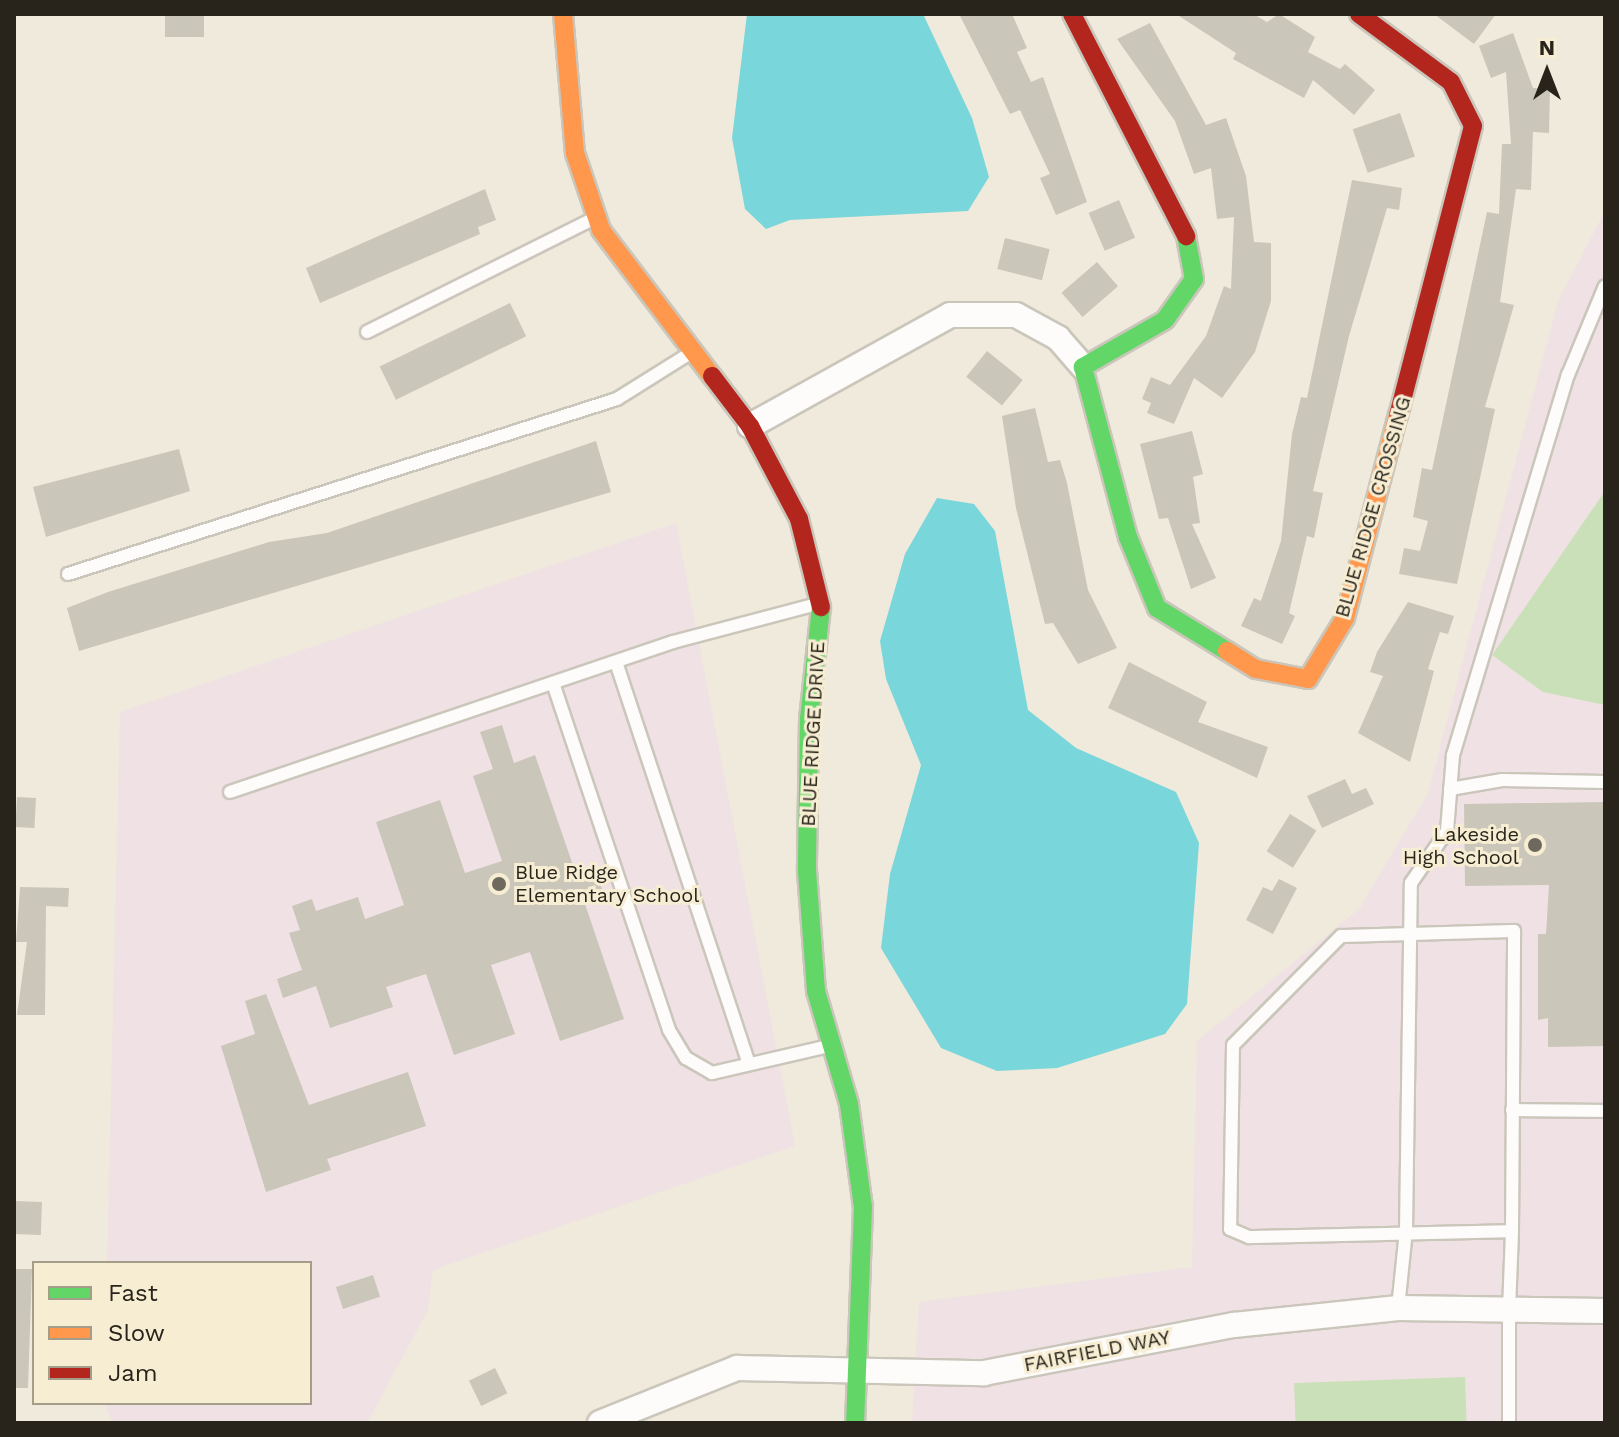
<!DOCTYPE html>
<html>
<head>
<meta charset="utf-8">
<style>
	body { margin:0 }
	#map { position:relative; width:1619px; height:1437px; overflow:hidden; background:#efeadb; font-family:"Work Sans",sans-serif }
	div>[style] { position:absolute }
	.education>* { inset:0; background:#f0e2e4 }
	.green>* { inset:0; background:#cae0b8; transform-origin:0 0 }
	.water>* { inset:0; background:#79d6da }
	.building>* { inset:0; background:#cac6ba; transform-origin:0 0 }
	.roads { filter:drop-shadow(2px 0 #cbc6bb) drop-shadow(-2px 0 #cbc6bb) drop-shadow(0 2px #cbc6bb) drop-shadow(0 -2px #cbc6bb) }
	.lane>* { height:12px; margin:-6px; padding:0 6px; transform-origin:6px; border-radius:6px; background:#fdfcfa }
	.street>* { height:24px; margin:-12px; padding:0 12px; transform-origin:12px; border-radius:12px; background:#fdfcfa }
	.fast>* { height:18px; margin:-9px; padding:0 9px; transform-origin:9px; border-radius:9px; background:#63d668 }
	.slow>* { height:18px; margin:-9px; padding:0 9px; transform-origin:9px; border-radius:9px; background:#ff974d }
	.jam>* { height:18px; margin:-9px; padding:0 9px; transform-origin:9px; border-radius:9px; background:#b3261e }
	.dots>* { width:22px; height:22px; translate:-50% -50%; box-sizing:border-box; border:4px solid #f7edd3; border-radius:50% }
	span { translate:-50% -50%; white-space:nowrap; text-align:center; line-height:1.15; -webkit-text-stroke:6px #f7edd3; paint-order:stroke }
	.street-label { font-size:20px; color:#28241b }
	.poi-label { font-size:20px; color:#28241b }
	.right { translate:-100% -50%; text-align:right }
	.left { translate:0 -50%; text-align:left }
	.frame { position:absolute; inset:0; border:16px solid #28241b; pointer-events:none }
	.legend { position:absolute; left:32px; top:1261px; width:280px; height:144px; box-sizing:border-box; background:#f7edd3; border:2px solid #a49d89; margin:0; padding:10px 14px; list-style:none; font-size:24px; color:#28241b }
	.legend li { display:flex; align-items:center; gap:16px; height:40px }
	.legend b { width:40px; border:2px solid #a49d89 }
	.north { position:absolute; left:1507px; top:32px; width:80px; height:80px; -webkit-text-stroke:6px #f7edd3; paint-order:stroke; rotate:0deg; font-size:22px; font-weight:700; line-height:32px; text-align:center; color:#28241b }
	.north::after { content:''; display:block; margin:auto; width:28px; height:36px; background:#28241b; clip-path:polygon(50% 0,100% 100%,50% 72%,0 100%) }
</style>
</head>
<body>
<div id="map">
	<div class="education">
		<i style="clip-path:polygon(1605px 211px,1605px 1423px,912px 1423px,919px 1302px,1192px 1267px,1197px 1041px,1360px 908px,1428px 793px,1558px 301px)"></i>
		<i style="clip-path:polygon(676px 523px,795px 1146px,433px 1270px,428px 1310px,367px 1423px,113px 1423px,104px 1403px,310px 1403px,310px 1263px,107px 1263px,120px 712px)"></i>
	</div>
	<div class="green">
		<i style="clip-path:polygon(1605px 491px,1605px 705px,1543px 692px,1492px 655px)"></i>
		<i style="left:1465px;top:1377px;width:46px;height:171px;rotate:88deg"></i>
	</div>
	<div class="water">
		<i style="clip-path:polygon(747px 14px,923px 14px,972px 118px,989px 177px,968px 211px,790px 220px,766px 229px,745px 209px,732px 138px)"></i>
		<i style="clip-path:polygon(937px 498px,974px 504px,995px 531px,1028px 710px,1076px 748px,1176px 792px,1199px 843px,1187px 1004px,1165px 1034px,1057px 1068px,997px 1071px,941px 1048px,881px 948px,890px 874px,921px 765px,886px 679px,880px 641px,905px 554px)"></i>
	</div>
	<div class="building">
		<i style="left:165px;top:14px;width:39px;height:23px"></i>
		<i style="clip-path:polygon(959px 14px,1012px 14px,1027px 48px,1017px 52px,1031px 82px,1043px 77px,1087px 202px,1056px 215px,1040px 178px,1050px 174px,1020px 110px,1010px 114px)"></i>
		<i style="clip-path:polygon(1176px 14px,1253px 14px,1267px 22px,1279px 14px,1315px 37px,1308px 52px,1340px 69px,1345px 64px,1375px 90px,1354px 115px,1313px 80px,1304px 98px,1233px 59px,1236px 53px)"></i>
		<i style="clip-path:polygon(1434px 14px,1496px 14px,1474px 44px)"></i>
		<i style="clip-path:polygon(1150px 23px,1206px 125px,1226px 118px,1246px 176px,1254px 242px,1271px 243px,1271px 301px,1255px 352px,1222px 398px,1194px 378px,1174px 424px,1147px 413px,1151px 403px,1142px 399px,1151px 377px,1170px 385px,1206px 336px,1224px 286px,1231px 289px,1234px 217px,1217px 219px,1211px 168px,1194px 174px,1175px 121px,1117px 39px)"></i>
		<i style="clip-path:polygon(1513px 33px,1533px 88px,1550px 89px,1549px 133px,1533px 132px,1531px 190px,1516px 189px,1500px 302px,1514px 305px,1485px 407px,1495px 409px,1457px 584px,1399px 574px,1404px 548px,1420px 551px,1428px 521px,1413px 517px,1422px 468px,1432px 470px,1487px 212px,1499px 214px,1502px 144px,1511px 144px,1506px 72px,1491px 78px,1479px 46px)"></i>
		<i style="left:1400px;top:113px;width:46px;height:50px;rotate:71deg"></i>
		<i style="clip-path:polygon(1352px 180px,1402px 188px,1399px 210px,1387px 208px,1349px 336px,1313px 491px,1323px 493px,1314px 538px,1307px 536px,1289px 613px,1295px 616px,1282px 644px,1241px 626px,1254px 598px,1261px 601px,1281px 541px,1292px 434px,1301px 397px,1307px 398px)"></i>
		<i style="clip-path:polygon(485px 189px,496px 220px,478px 227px,480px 234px,320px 303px,306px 268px)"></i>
		<i style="left:1119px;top:200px;width:41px;height:33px;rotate:67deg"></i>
		<i style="left:1005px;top:238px;width:46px;height:32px;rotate:14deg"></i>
		<i style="left:1097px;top:262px;width:32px;height:47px;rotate:49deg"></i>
		<i style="left:510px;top:303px;width:37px;height:145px;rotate:64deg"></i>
		<i style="left:987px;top:351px;width:46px;height:33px;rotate:39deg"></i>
		<i style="clip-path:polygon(1035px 408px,1048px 462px,1060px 460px,1067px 483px,1088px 590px,1117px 648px,1078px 664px,1053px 623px,1045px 624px,1016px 508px,1002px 416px)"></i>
		<i style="clip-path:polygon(1192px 431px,1203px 474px,1193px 477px,1200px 523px,1192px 524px,1216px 578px,1191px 589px,1168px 518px,1159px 519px,1140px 444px)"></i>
		<i style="clip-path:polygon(596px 441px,611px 492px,79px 651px,67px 608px,108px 592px,269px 542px,327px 533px)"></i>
		<i style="clip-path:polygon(179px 449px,190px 491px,46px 537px,33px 487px)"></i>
		<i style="clip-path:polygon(1408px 602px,1454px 616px,1448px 634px,1440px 632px,1428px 669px,1434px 671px,1410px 762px,1358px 733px,1383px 676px,1370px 672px,1377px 652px)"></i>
		<i style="clip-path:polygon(1129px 662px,1207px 702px,1198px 722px,1268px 747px,1257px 778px,1108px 708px)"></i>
		<i style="clip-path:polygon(502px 725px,514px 763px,535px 755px,575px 871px,594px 865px,605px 898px,585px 904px,624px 1019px,560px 1041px,530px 952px,491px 965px,515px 1034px,454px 1055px,426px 974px,386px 987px,393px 1007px,330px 1028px,316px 986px,283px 998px,277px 979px,302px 970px,289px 933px,300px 930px,292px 906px,312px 899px,316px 911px,358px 897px,365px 919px,404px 905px,376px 822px,440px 800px,465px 873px,502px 861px,473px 776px,493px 769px,480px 732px)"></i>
		<i style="clip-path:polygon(1345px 779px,1352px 794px,1366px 788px,1374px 804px,1322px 828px,1307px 796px)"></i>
		<i style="left:17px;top:797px;width:19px;height:30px;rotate:3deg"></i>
		<i style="clip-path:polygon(1605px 802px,1605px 1046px,1548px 1047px,1548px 1018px,1538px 1020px,1538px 934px,1546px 934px,1549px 885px,1465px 886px,1464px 804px)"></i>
		<i style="left:1290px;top:814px;width:31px;height:44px;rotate:32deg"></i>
		<i style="clip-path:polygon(1279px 879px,1297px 888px,1273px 934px,1246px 920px,1263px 887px,1272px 891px)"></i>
		<i style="clip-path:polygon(20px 887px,69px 888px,68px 907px,46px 906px,45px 1015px,17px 1015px,27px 942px,16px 942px)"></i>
		<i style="clip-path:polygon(266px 994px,309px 1105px,408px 1072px,426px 1126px,327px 1159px,331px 1170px,266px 1192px,221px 1046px,255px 1034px,245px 1001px)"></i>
		<i style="left:15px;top:1201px;width:27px;height:33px;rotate:2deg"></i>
		<i style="clip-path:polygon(14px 1269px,32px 1269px,28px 1388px,14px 1388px)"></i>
		<i style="left:373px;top:1275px;width:23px;height:39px;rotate:72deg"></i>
		<i style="left:495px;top:1368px;width:28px;height:29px;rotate:64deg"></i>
	</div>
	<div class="roads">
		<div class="lane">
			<i style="left:367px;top:332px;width:253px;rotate:-26.6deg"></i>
			<i style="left:68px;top:574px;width:576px;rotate:-17.68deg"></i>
			<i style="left:617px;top:399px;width:89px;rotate:-32.1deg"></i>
			<i style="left:616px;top:662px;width:423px;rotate:71.7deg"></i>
			<i style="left:553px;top:683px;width:366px;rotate:71.5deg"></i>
			<i style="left:669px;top:1030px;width:33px;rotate:59deg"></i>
			<i style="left:686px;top:1058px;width:30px;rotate:30deg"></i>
			<i style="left:712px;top:1073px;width:120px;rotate:-13deg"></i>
			<i style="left:1450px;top:789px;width:53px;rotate:-9.8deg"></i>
			<i style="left:1502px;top:780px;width:103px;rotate:1.1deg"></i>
			<i style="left:230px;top:792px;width:468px;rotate:-18.7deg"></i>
			<i style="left:673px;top:642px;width:149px;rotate:-14.8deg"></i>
			<i style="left:1512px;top:1110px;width:93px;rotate:0.6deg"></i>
			<i style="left:1398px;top:1308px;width:77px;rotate:-84.1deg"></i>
			<i style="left:1406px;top:1231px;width:348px;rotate:-89.2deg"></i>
			<i style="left:1411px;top:883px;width:63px;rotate:-55.3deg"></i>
			<i style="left:1447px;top:831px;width:76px;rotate:-85.5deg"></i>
			<i style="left:1453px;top:755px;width:397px;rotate:-73.2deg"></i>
			<i style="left:1568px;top:375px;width:96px;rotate:-67.4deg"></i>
			<i style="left:1509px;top:1423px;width:113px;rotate:-90deg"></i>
			<i style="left:1509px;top:1310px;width:79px;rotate:-87.8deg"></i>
			<i style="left:1512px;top:1231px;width:300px;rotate:-89.6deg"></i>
			<i style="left:1514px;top:931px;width:173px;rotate:178.3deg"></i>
			<i style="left:1341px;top:936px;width:153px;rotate:134.7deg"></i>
			<i style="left:1233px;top:1045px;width:184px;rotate:90.9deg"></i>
			<i style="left:1230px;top:1229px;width:21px;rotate:23deg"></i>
			<i style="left:1249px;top:1237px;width:263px;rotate:-1.3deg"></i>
		</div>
		<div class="street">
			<i style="left:750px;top:426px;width:229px;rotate:-29deg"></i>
			<i style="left:950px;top:315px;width:66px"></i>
			<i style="left:1016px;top:315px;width:48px;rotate:28.7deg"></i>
			<i style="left:1058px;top:338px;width:38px;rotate:49deg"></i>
			<i style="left:600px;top:1423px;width:148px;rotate:-21.9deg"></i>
			<i style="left:737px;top:1368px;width:247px;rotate:1.2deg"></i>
			<i style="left:984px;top:1373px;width:255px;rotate:-10.9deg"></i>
			<i style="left:1234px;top:1325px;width:165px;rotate:-5.9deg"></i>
			<i style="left:1398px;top:1308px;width:207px;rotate:0.8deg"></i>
		</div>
		<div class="fast">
			<i style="left:1186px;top:236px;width:44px;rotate:79.5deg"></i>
			<i style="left:1194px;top:279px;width:50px;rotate:125.3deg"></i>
			<i style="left:1165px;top:320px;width:95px;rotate:150.2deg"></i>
			<i style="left:1083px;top:367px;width:176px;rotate:75.2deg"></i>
			<i style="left:1128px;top:537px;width:77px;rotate:67.8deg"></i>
			<i style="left:1157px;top:608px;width:82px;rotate:31.6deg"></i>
			<i style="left:821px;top:607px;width:113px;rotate:96.1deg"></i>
			<i style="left:809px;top:719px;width:152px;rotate:90.8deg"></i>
			<i style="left:807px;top:871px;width:120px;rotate:85.7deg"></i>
			<i style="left:816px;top:991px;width:118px;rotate:73.7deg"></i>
			<i style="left:849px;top:1104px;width:104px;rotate:82.3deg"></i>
			<i style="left:863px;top:1207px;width:216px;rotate:92.1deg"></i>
		</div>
		<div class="slow">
			<i style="left:563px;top:14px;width:140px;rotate:85.1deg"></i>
			<i style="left:575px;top:153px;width:81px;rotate:71.3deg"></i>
			<i style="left:601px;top:230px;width:183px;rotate:52.8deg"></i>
			<i style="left:1227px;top:651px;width:34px;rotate:32deg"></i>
			<i style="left:1256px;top:669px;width:53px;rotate:10.9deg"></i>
			<i style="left:1308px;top:679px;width:71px;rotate:-58.8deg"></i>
			<i style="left:1345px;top:618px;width:210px;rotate:-75.4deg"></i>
		</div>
		<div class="jam">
			<i style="left:1072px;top:14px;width:250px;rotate:62.8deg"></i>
			<i style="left:1359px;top:14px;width:114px;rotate:36.5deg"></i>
			<i style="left:1451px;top:82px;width:49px;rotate:63.4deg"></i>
			<i style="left:1473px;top:126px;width:299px;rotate:104.5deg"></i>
			<i style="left:712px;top:376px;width:63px;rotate:52.8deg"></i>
			<i style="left:750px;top:426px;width:105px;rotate:62.2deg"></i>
			<i style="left:799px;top:519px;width:91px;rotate:76deg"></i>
		</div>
	</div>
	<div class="dots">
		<i style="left:1535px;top:845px;background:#6e695e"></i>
		<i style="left:499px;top:884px;background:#6e695e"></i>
	</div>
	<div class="street-label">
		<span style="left:1373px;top:507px;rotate:-74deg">BLUE RIDGE CROSSING</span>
		<span style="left:813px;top:734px;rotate:-87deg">BLUE RIDGE DRIVE</span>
		<span style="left:1097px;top:1351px;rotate:-11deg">FAIRFIELD WAY</span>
	</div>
	<div class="poi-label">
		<span class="right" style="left:1519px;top:846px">Lakeside<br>High School</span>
		<span class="left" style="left:515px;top:884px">Blue Ridge<br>Elementary School</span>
	</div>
	<div class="frame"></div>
	<ul class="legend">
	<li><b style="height:10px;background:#63d668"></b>Fast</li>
	<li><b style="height:10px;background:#ff974d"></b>Slow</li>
	<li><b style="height:10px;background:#b3261e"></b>Jam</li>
	</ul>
	<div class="north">N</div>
</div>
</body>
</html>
